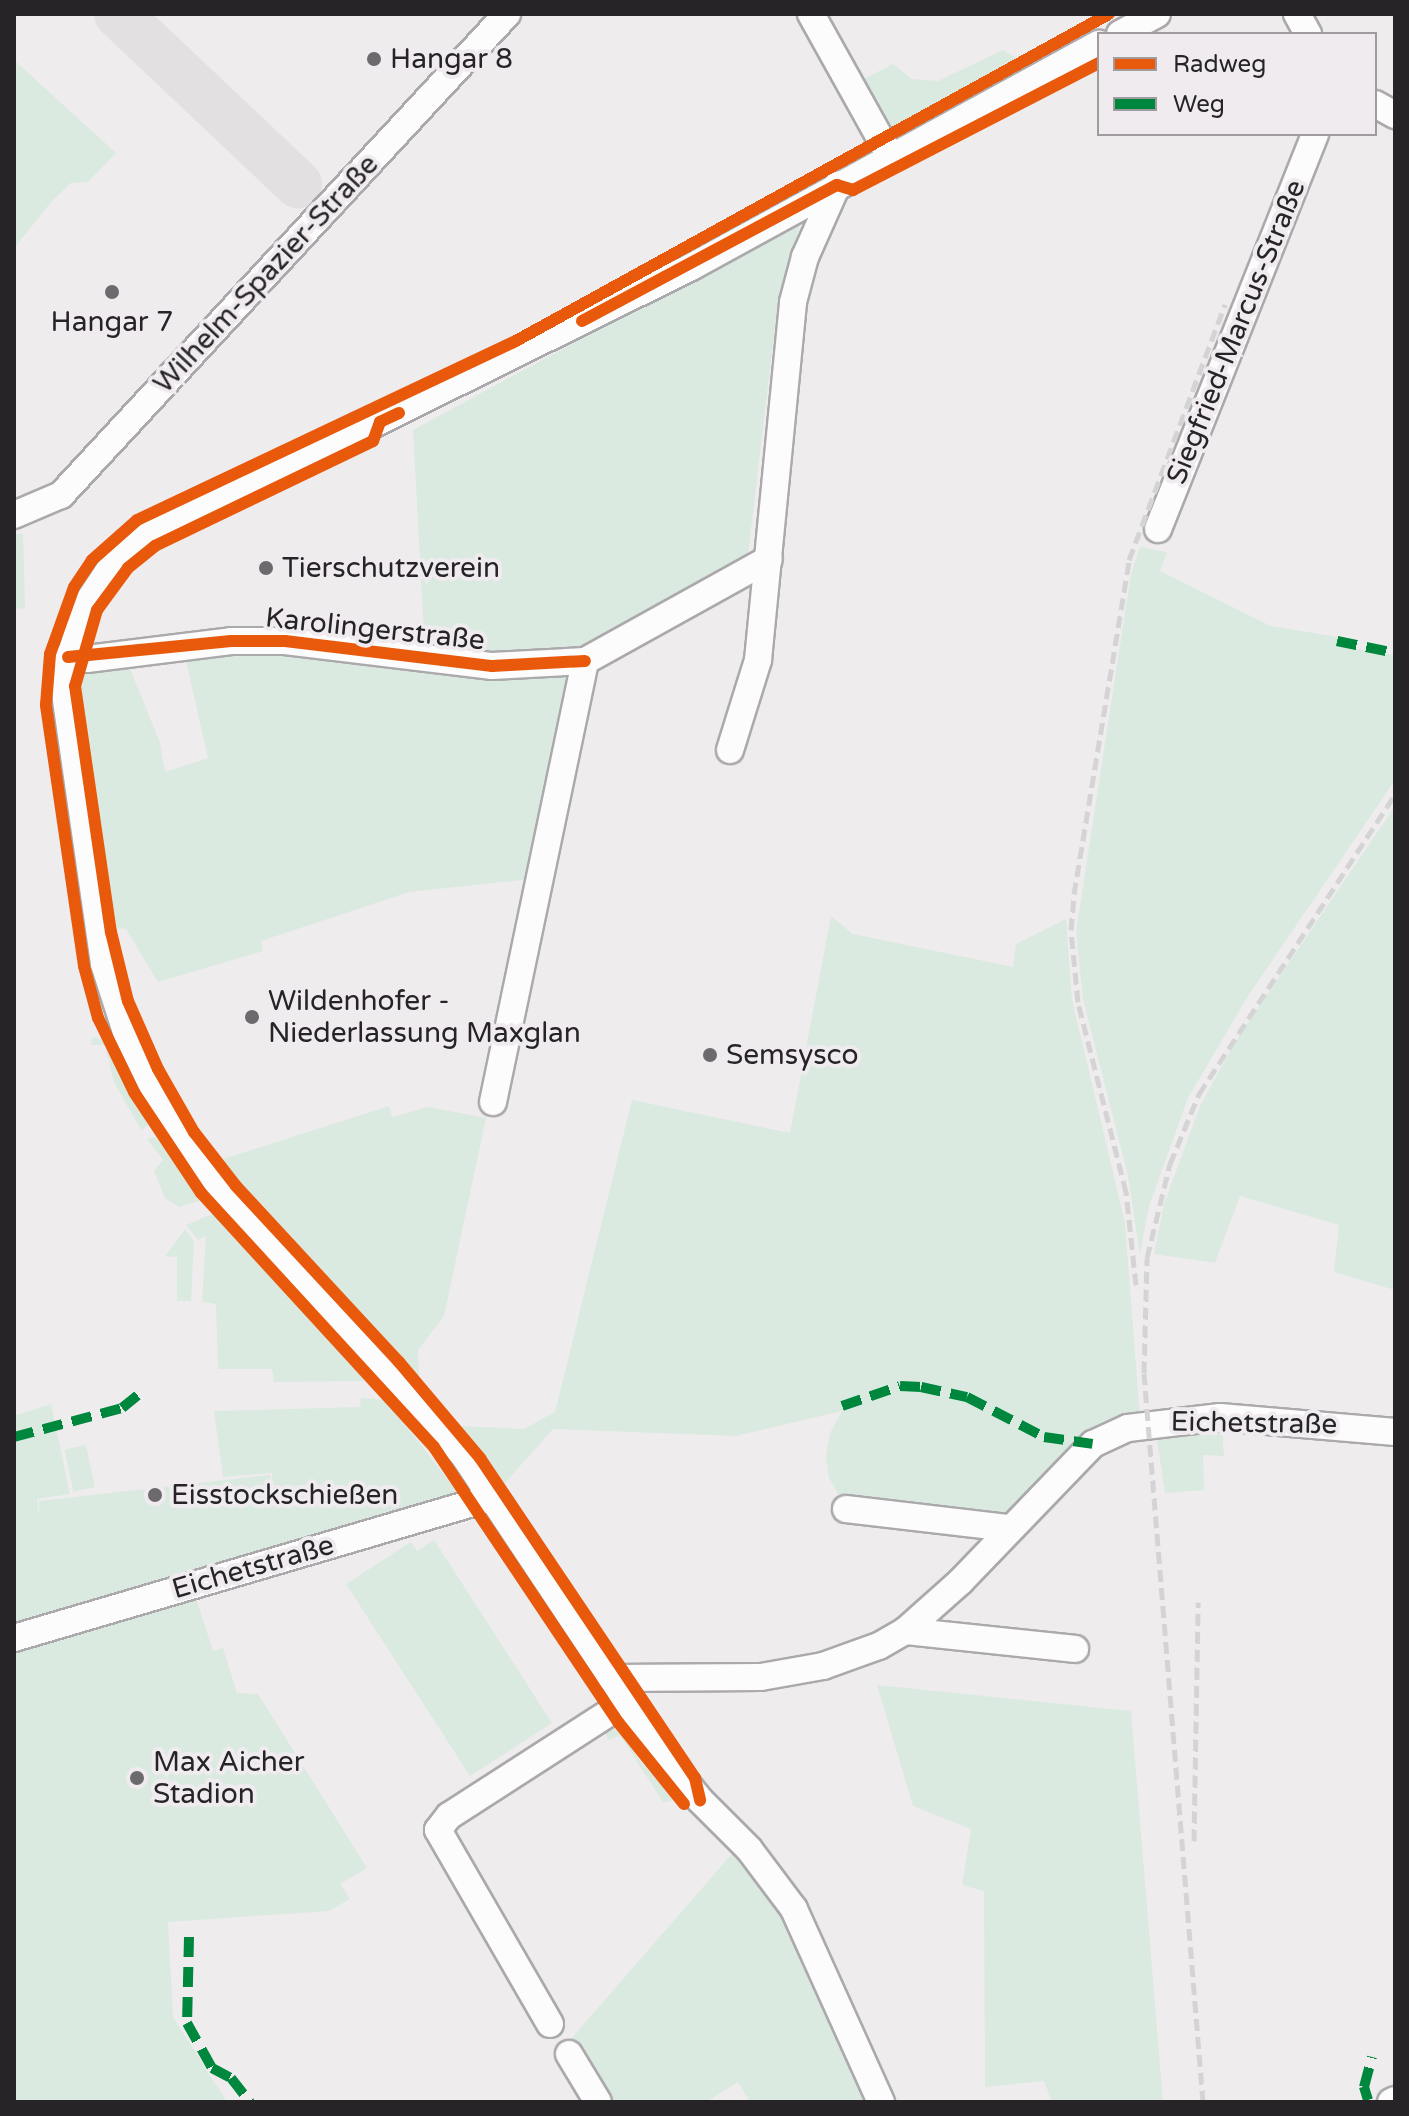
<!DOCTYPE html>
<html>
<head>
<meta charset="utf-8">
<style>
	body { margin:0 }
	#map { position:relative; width:1409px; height:2116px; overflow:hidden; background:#efecee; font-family:"Varela Round",sans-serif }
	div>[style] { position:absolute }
	.green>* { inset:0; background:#daeae0; transform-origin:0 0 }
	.taxiway>* { height:48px; margin:-24px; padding:0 24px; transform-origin:24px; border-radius:24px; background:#e2e0e1 }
	.roads { filter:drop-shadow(2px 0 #aba9ab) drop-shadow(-2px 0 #aba9ab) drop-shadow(0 2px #aba9ab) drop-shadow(0 -2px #aba9ab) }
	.minor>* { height:26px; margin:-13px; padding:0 13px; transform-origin:13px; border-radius:13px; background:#fdfcfc }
	.rail>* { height:5px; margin-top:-2.5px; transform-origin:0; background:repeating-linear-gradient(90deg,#d5d4d4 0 12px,transparent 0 18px) }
	.quiet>* { height:10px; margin-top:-5px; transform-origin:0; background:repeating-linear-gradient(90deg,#00873e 0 20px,transparent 0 30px) }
	.cycleway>* { height:12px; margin:-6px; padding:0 6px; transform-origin:6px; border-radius:6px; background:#e8590c }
	.dots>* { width:22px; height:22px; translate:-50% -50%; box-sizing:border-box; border:4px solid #f0ebef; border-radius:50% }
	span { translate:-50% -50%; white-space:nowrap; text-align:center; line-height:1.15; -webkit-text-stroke:8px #f0ebef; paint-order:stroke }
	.poi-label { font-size:28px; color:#262426 }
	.left { translate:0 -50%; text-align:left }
	.street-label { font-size:28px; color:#262426 }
	.frame { position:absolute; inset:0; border:16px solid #262426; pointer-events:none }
	.legend { position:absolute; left:1097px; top:32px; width:280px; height:104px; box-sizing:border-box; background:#f0ebef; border:2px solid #9f9b9f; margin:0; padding:10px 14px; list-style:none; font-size:24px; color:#262426 }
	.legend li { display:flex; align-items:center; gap:16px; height:40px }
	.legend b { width:40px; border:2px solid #9f9b9f }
</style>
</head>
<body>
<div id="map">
	<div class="green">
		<i style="clip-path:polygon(1003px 50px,1018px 59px,891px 128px,858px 82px,893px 64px,912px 79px,938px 81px)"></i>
		<i style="clip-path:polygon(14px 60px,116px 153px,88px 182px,71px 183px,53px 200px,14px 248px)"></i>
		<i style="clip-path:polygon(1020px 67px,1009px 79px,917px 129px,900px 131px)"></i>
		<i style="clip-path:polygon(801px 220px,777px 310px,748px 555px,579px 654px,425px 654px,413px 430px)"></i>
		<i style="clip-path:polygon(14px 534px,23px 534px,25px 608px,14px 609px)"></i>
		<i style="clip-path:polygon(1140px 547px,1167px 552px,1160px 571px,1271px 626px,1338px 637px,1337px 646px,1395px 655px,1395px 780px,1248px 996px,1188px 1098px,1149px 1206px,1140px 1254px,1128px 1176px,1083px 999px,1076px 932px,1131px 574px)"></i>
		<i style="clip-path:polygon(69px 624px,82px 883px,76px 884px,49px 690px,54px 647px)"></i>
		<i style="clip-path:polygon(219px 648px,565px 671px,574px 677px,532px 879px,409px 892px,261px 941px,263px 951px,158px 982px,126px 929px,112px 928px,80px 706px,80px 674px,127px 661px,160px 743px,165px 772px,208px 758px,184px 652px)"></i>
		<i style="clip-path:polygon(1395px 806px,1395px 1290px,1334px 1272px,1339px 1225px,1240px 1196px,1215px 1263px,1154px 1254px,1164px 1204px,1200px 1106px,1235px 1042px)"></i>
		<i style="clip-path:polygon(831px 916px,853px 934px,1013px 967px,1016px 944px,1066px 919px,1072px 1000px,1125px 1223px,1140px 1418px,1008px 1519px,842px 1501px,829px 1478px,826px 1456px,830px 1433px,842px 1411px,736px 1436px,553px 1429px,504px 1484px,461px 1426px,524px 1429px,555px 1412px,632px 1100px,790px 1133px)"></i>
		<i style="clip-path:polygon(92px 1037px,105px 1040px,109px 1048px,148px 1125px,141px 1130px,114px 1082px,105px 1045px,91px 1045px)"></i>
		<i style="clip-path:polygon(389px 1106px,392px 1117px,428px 1107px,486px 1118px,444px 1316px,418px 1350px,419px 1378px,220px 1160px)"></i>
		<i style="clip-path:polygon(154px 1137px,159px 1141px,202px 1200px,179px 1207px,165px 1198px,154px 1171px,163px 1160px,147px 1139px)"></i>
		<i style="clip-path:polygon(215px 1213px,228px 1229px,368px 1381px,274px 1382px,272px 1369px,218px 1369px,216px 1304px,202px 1302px,206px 1236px,198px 1240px,186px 1225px)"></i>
		<i style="clip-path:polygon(185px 1229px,194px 1241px,191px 1301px,177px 1301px,177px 1257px,165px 1256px)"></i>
		<i style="clip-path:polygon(361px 1398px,386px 1400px,460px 1495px,14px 1634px,14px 1416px,51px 1404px,70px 1494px,37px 1499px,39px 1517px,39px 1501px,270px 1475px,272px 1490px,182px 1501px,273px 1492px,272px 1473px,223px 1477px,214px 1411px,360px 1407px)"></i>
		<i style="clip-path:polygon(1222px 1424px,1224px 1456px,1203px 1455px,1204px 1490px,1165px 1493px,1155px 1427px)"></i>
		<i style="left:86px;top:1445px;width:43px;height:22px;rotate:78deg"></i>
		<i style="clip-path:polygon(434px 1540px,552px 1723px,470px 1776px,346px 1584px,411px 1542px,417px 1551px)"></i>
		<i style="clip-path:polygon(194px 1592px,213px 1651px,223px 1648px,237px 1693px,258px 1694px,367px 1868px,340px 1884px,350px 1899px,329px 1911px,168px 1922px,173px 2017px,227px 2102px,14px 2102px,14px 1646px)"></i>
		<i style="clip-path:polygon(877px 1685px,1131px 1711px,1163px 2102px,1052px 2102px,1044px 2081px,985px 2087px,984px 1891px,962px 1885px,971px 1829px,913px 1806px)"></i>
		<i style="clip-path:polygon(618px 1728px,642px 1764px,673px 1795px,671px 1801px,663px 1802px,620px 1735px,609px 1740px,605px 1733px)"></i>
		<i style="clip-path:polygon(737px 1848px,791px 1922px,871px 2102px,750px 2102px,738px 2082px,706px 2102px,610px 2102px,570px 2040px)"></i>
	</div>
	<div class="taxiway">
		<i style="left:118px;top:14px;width:248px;rotate:43.4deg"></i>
	</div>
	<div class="roads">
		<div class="minor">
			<i style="left:811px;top:14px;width:162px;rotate:60.9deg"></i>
			<i style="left:1297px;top:14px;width:23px;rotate:61deg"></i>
			<i style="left:1120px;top:34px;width:42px;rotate:-28.4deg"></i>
			<i style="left:1375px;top:104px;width:23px;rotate:29deg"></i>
			<i style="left:14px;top:515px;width:51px;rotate:-23.1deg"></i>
			<i style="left:61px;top:495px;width:656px;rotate:-47.16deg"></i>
			<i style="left:1158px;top:529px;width:425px;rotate:-68.3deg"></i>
			<i style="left:66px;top:657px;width:21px;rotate:5deg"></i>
			<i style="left:87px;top:659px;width:145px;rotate:-7.1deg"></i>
			<i style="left:231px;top:641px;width:54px"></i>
			<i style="left:285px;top:641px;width:209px;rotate:6.9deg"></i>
			<i style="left:492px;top:666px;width:93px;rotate:-3.1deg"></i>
			<i style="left:730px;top:750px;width:94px;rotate:-72.7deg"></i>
			<i style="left:758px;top:660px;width:360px;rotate:-84.4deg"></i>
			<i style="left:793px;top:302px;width:47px;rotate:-75.1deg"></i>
			<i style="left:805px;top:257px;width:79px;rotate:-66deg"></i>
			<i style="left:493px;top:1102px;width:450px;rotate:-78.2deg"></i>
			<i style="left:585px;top:661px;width:210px;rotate:-29deg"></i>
			<i style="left:846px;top:1509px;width:162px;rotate:6.7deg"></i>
			<i style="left:905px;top:1631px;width:171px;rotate:6deg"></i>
			<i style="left:14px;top:1638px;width:499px;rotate:-16.4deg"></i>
			<i style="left:611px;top:1678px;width:150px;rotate:-0.4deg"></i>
			<i style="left:761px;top:1677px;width:63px;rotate:-10.1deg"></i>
			<i style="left:823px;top:1666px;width:59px;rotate:-19.7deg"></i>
			<i style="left:879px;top:1646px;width:30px;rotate:-30deg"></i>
			<i style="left:905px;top:1631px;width:74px;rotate:-41.7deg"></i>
			<i style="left:960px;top:1582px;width:192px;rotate:-46.1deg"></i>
			<i style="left:1093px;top:1444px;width:38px;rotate:-25deg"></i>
			<i style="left:1128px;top:1428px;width:93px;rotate:-6.8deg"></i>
			<i style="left:1220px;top:1417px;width:176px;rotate:4.9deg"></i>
			<i style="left:550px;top:2024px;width:224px;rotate:-120deg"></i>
			<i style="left:438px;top:1830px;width:18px;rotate:-52deg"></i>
			<i style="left:449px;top:1816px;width:211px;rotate:-32.8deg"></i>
			<i style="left:569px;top:2054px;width:56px;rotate:58.9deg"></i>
			<i style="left:881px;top:2102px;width:212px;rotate:-114.3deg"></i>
			<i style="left:794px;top:1909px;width:75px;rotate:-126.9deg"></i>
			<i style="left:749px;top:1849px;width:69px;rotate:-135deg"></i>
			<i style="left:700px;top:1800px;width:67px;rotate:-128.9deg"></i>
			<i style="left:658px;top:1748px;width:351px;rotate:-123.6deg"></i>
			<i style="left:464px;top:1456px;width:348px;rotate:-132.4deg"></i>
			<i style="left:229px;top:1199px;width:110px;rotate:-126.1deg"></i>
			<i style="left:164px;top:1110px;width:87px;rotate:-116deg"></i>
			<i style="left:126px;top:1032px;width:71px;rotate:-107.9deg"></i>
			<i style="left:104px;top:964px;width:286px;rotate:-98.2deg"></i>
			<i style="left:63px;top:681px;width:78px;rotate:-73.7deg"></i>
			<i style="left:85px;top:606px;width:43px;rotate:-56.3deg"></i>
			<i style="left:109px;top:570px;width:51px;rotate:-41.8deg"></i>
			<i style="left:147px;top:536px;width:607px;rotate:-26.31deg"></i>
			<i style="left:691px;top:267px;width:465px;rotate:-28.7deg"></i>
			<i style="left:1391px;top:2102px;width:4px;rotate:-27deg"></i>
		</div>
	</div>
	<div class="rail">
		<i style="left:1136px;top:1285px;width:94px;rotate:-96.1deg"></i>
		<i style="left:1126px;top:1192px;width:196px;rotate:-104.2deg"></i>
		<i style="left:1078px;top:1002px;width:72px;rotate:-95.6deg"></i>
		<i style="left:1071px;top:930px;width:36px;rotate:-85deg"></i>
		<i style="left:1074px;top:894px;width:338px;rotate:-80.6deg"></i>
		<i style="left:1129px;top:560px;width:273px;rotate:-69.4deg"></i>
		<i style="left:1194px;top:1841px;width:239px;rotate:-89deg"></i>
		<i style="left:1203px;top:2102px;width:731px;rotate:-94.63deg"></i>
		<i style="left:1144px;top:1373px;width:115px;rotate:-88.5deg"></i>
		<i style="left:1147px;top:1258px;width:97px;rotate:-76.3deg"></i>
		<i style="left:1170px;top:1164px;width:76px;rotate:-67.5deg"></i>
		<i style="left:1199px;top:1094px;width:358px;rotate:-56.8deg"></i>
	</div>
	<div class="quiet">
		<i style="left:1337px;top:641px;width:59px;rotate:11.7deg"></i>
		<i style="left:842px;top:1406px;width:61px;rotate:-19deg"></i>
		<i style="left:900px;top:1386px;width:21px;rotate:3deg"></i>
		<i style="left:921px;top:1387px;width:47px;rotate:12.3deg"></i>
		<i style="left:967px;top:1397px;width:87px;rotate:27.5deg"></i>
		<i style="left:1044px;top:1437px;width:49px;rotate:8.1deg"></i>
		<i style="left:14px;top:1437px;width:112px;rotate:-15deg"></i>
		<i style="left:122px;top:1408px;width:22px;rotate:-39deg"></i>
		<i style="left:189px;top:1937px;width:86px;rotate:91.3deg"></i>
		<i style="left:187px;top:2023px;width:51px;rotate:60.9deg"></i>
		<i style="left:212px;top:2068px;width:21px;rotate:28deg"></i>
		<i style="left:231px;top:2078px;width:31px;rotate:52deg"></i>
		<i style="left:1368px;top:2100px;width:14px;rotate:-107deg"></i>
		<i style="left:1364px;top:2087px;width:31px;rotate:-75deg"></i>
	</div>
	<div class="cycleway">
		<i style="left:582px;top:321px;width:289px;rotate:-28.1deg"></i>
		<i style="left:837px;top:185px;width:17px;rotate:17deg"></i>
		<i style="left:853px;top:190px;width:277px;rotate:-27.3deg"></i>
		<i style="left:399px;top:413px;width:21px;rotate:155deg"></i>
		<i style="left:380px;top:422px;width:20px;rotate:110deg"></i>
		<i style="left:373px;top:441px;width:242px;rotate:154.3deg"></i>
		<i style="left:155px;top:546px;width:35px;rotate:141deg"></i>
		<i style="left:128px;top:568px;width:52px;rotate:126.4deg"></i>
		<i style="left:97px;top:610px;width:79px;rotate:106.1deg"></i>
		<i style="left:75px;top:686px;width:249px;rotate:81.7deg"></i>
		<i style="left:111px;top:932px;width:71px;rotate:76.2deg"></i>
		<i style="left:128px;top:1001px;width:74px;rotate:66.2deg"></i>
		<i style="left:158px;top:1069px;width:73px;rotate:60.3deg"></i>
		<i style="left:194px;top:1132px;width:68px;rotate:52.1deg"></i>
		<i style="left:236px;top:1186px;width:240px;rotate:47.2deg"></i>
		<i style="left:399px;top:1362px;width:126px;rotate:49.8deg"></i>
		<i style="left:480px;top:1458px;width:386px;rotate:56.1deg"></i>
		<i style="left:695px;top:1778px;width:23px;rotate:77deg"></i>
		<i style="left:68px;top:657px;width:164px;rotate:-5.6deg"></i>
		<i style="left:231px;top:641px;width:54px"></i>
		<i style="left:285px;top:641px;width:209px;rotate:6.9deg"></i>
		<i style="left:492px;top:666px;width:93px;rotate:-3.1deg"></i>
		<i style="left:684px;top:1804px;width:105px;rotate:-128.8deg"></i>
		<i style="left:618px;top:1722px;width:332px;rotate:-123.8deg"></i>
		<i style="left:433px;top:1446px;width:343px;rotate:-132.5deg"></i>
		<i style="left:201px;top:1193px;width:121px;rotate:-123.6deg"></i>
		<i style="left:134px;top:1092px;width:82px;rotate:-115.9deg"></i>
		<i style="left:98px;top:1018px;width:54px;rotate:-105.1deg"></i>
		<i style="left:84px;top:966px;width:264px;rotate:-98.3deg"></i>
		<i style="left:46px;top:705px;width:51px;rotate:-85.5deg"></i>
		<i style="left:50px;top:654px;width:71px;rotate:-70.3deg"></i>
		<i style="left:74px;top:587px;width:32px;rotate:-56deg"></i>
		<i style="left:92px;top:560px;width:60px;rotate:-41.6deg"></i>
		<i style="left:137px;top:520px;width:417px;rotate:-25.3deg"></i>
		<i style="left:514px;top:342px;width:679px;rotate:-28.87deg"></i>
	</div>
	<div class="dots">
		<i style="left:374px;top:59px;background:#6c6a6c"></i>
		<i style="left:112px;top:292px;background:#6c6a6c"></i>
		<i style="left:266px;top:568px;background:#6c6a6c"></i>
		<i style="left:252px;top:1017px;background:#6c6a6c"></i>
		<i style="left:710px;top:1055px;background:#6c6a6c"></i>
		<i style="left:155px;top:1495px;background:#6c6a6c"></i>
		<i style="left:137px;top:1778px;background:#6c6a6c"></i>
	</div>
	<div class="poi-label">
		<span class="left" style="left:390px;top:59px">Hangar 8</span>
		<span style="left:112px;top:322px">Hangar 7</span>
		<span class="left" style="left:282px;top:568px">Tierschutzverein</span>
		<span class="left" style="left:268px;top:1017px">Wildenhofer -<br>Niederlassung Maxglan</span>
		<span class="left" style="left:726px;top:1055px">Semsysco</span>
		<span class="left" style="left:171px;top:1495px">Eisstockschießen</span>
		<span class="left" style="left:153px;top:1778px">Max Aicher<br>Stadion</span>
	</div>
	<div class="street-label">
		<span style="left:266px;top:274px;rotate:-47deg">Wilhelm-Spazier-Straße</span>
		<span style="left:1236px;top:332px;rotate:-68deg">Siegfried-Marcus-Straße</span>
		<span style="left:375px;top:629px;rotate:6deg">Karolingerstraße</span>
		<span style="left:1254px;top:1423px;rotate:1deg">Eichetstraße</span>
		<span style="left:253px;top:1567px;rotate:-16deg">Eichetstraße</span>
	</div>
	<div class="frame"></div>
	<ul class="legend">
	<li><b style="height:10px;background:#e8590c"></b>Radweg</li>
	<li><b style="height:10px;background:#00873e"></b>Weg</li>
	</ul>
</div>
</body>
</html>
